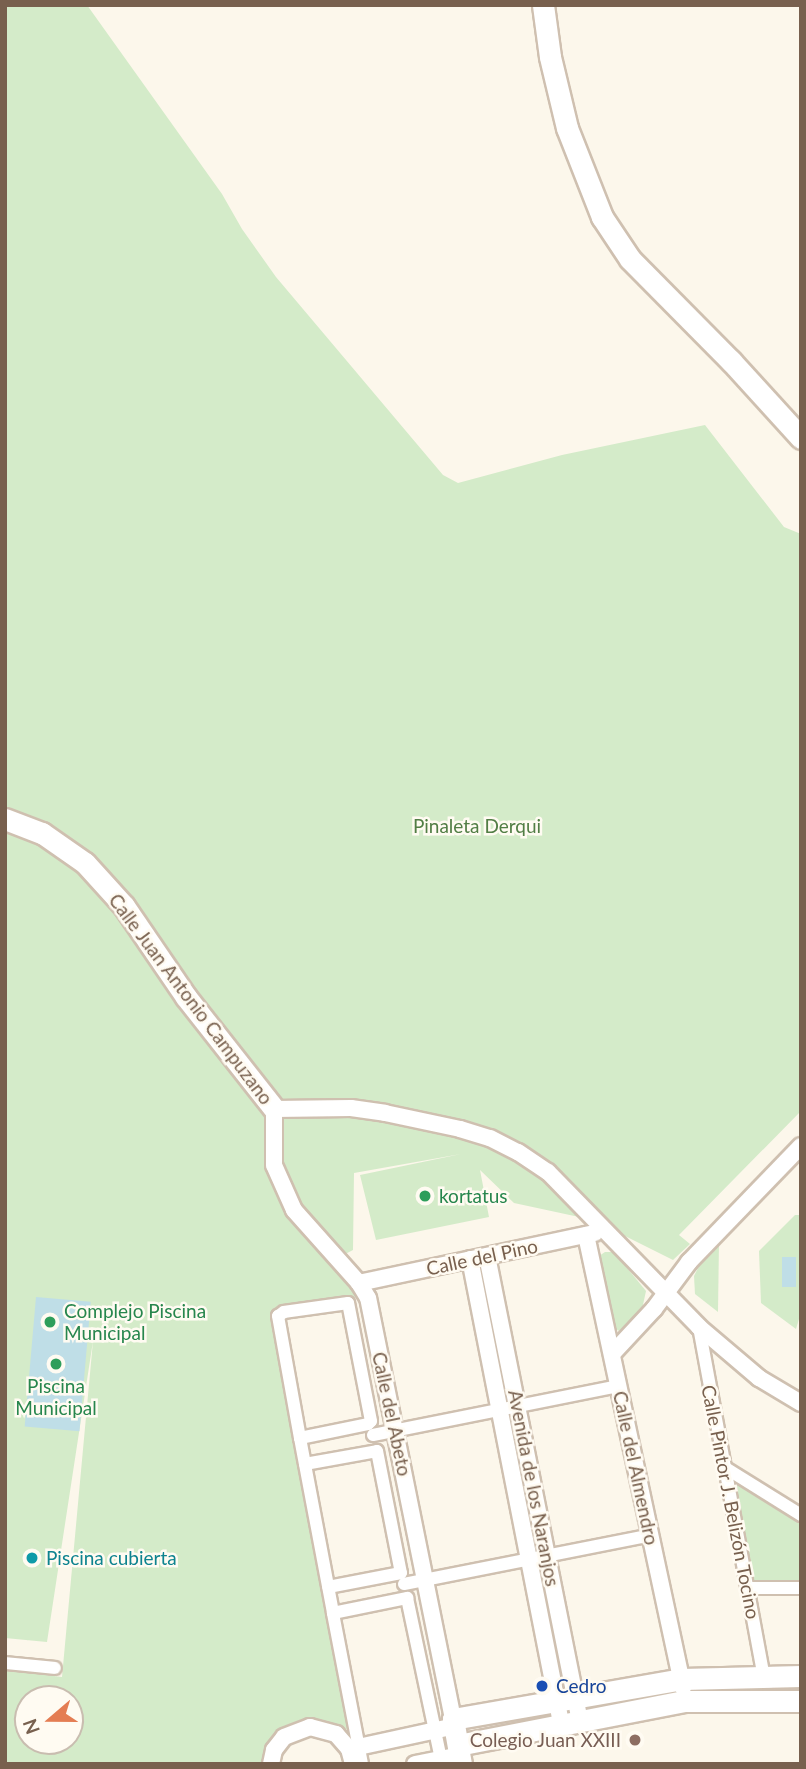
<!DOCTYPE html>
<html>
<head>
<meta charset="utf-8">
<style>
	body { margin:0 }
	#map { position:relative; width:806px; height:1769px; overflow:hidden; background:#fcf7eb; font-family:Lato,sans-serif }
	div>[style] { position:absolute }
	.green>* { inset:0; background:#d4ebc9 }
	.water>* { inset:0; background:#bfdee7; transform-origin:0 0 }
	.roads { filter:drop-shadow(2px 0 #cfc0b0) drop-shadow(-2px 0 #cfc0b0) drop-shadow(0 2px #cfc0b0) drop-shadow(0 -2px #cfc0b0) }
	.pedestrian>* { height:12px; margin:-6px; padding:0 6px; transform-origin:6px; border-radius:6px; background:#fff }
	.minor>* { height:16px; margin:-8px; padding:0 8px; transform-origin:8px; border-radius:8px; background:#fff }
	.tertiary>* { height:21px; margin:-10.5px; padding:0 10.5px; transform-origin:10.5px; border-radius:10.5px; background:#fff }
	.dots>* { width:19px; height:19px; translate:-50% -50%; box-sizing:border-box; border:4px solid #fffbf2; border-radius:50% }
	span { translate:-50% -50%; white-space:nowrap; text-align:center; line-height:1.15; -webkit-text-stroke:5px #fffbf2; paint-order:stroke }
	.park-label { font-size:19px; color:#527e45 }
	.street-label { font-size:19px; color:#78604e }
	.leisure-label { font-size:19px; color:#27864d }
	.left { translate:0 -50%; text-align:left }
	.culture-label { font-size:19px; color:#0d838f }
	.transit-label { font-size:19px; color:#164399 }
	.education-label { font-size:19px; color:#785e54 }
	.right { translate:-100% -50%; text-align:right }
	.frame { position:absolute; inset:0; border:7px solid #78604e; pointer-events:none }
	.north { position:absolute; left:14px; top:1685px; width:70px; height:70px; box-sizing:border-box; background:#fffbf2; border:2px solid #c9bdb0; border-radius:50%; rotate:250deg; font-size:19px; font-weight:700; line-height:28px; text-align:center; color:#78604e }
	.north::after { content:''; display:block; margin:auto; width:24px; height:32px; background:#e47d53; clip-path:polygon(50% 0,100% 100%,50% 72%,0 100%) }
</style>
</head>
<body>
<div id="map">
	<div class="green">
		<i style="clip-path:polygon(evenodd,5px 5px,87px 5px,222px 194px,242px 229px,276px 277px,443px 475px,458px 483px,562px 455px,705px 425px,784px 527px,801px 534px,801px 1111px,679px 1235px,690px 1244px,673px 1260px,593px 1220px,514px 1203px,480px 1170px,489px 1217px,376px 1240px,360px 1175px,461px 1154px,354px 1173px,353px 1250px,330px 1262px,358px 1297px,281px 1310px,329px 1586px,349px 1730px,316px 1720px,302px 1720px,265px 1764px,5px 1764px,5px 1670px,62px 1677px,93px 1341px,47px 1642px,5px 1638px,5px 5px,28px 1699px,70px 1699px,70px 1741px,28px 1741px,28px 1699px)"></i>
		<i style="clip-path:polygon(795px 1215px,800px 1215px,799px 1319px,796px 1329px,761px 1303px,759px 1251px)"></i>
		<i style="clip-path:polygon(719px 1242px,718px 1312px,695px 1294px,694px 1276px,701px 1262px)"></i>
		<i style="clip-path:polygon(605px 1252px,614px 1252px,646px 1291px,641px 1314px,619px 1331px,613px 1327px,599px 1256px)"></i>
		<i style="clip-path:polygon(732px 1477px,749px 1491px,801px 1521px,801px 1581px,753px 1581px)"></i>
	</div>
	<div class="water">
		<i style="left:782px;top:1257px;width:14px;height:30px"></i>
		<i style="left:36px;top:1297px;width:55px;height:130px;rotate:5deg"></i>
	</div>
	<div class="roads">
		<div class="pedestrian">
			<i style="left:699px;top:1327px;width:356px;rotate:79.5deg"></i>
			<i style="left:373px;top:1435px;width:251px;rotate:-11.3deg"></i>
			<i style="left:300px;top:1438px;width:69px;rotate:-11.6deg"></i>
			<i style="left:368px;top:1424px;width:4px;rotate:-45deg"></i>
			<i style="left:371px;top:1421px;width:120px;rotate:-101deg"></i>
			<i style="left:348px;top:1303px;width:65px;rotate:172deg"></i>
			<i style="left:284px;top:1312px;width:7px;rotate:146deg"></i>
			<i style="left:278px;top:1316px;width:124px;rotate:79.8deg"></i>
			<i style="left:300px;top:1438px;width:178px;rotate:79.3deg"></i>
			<i style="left:305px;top:1464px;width:73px;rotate:-10.2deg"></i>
			<i style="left:377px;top:1451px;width:124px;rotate:78.9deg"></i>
			<i style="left:401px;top:1573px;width:74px;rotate:169.1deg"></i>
			<i style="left:724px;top:1467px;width:91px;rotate:31.9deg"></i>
			<i style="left:404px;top:1584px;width:252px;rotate:-11.2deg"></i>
			<i style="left:747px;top:1588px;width:54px"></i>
			<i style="left:5px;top:1663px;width:50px;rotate:5.7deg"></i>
			<i style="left:362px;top:1764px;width:154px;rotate:-100.9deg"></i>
			<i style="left:333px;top:1613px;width:76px;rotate:-11.5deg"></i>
			<i style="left:407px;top:1598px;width:170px;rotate:78.1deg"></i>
		</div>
		<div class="minor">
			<i style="left:586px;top:1235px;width:463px;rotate:77.9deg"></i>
			<i style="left:487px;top:1256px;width:474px;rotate:78.7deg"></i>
			<i style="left:470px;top:1259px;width:474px;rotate:78.9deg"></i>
			<i style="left:359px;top:1283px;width:241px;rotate:-12deg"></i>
			<i style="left:612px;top:1354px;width:62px;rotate:-47deg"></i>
			<i style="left:654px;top:1309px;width:59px;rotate:-53.3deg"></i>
			<i style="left:689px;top:1262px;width:161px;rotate:-46deg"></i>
			<i style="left:453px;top:1719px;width:429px;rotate:-101.4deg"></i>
			<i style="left:368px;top:1298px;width:17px;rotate:-121deg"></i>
			<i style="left:359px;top:1283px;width:98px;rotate:-131.7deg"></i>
			<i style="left:294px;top:1210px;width:49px;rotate:-114deg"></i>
			<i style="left:274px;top:1165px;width:56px;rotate:-90deg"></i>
			<i style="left:274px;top:1109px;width:77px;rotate:-0.7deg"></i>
			<i style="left:351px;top:1108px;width:34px;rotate:8deg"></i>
			<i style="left:385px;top:1113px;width:77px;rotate:12deg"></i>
			<i style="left:460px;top:1129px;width:31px;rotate:17deg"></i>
			<i style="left:490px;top:1138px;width:31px;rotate:27deg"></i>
			<i style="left:518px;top:1152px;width:36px;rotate:34deg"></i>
			<i style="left:548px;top:1172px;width:216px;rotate:45.7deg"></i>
			<i style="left:699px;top:1327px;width:79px;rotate:40.4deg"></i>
			<i style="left:759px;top:1378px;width:49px;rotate:30.8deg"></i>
			<i style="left:349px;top:1749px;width:108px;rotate:-12.2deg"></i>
			<i style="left:271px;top:1764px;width:14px;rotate:-78deg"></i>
			<i style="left:274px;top:1750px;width:16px;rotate:-52deg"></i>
			<i style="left:284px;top:1737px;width:28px;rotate:-21deg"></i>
			<i style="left:310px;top:1727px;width:27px;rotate:15deg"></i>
			<i style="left:336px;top:1734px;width:20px;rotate:49deg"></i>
			<i style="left:349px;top:1749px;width:16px;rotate:75deg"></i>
			<i style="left:415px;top:1764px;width:46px;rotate:-11.3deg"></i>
		</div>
		<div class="tertiary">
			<i style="left:543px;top:5px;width:52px;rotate:82.3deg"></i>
			<i style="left:550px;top:57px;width:73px;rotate:76.5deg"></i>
			<i style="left:567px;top:128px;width:96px;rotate:68.5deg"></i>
			<i style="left:602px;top:217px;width:50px;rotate:56.3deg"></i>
			<i style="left:630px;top:259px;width:144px;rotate:45.3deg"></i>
			<i style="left:731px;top:361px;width:104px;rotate:47.7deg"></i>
			<i style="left:5px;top:819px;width:40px;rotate:21deg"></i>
			<i style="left:42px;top:833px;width:52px;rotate:34.9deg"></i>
			<i style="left:85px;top:863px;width:58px;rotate:47.8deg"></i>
			<i style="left:124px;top:906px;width:110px;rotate:55.7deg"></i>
			<i style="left:186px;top:997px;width:142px;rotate:51.8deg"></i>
			<i style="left:458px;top:1745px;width:231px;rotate:-11deg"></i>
			<i style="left:685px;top:1701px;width:116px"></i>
			<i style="left:461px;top:1764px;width:46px;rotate:-100.1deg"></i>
			<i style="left:453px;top:1719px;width:232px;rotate:-9.9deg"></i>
			<i style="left:682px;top:1679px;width:119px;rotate:-1.4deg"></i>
		</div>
	</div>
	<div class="dots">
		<i style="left:425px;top:1196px;background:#2e9e5b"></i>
		<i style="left:50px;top:1322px;background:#2e9e5b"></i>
		<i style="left:56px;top:1364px;background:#2e9e5b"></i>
		<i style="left:32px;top:1558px;background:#0f9aa8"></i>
		<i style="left:542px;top:1686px;background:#1a4fb4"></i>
		<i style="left:635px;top:1740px;background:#8d6e63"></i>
	</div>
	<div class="park-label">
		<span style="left:477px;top:826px">Pinaleta Derqui</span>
	</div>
	<div class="street-label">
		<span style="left:191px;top:999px;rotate:53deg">Calle Juan Antonio Campuzano</span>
		<span style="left:482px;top:1257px;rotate:-12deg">Calle del Pino</span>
		<span style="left:392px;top:1414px;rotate:78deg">Calle del Abeto</span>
		<span style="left:636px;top:1468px;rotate:78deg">Calle del Almendro</span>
		<span style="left:534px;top:1488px;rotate:79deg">Avenida de los Naranjos</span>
		<span style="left:731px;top:1502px;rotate:79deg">Calle Pintor J. Belizón Tocino</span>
	</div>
	<div class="leisure-label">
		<span class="left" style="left:439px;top:1196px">kortatus</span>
		<span class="left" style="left:64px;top:1322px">Complejo Piscina<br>Municipal</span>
		<span style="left:56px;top:1397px">Piscina<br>Municipal</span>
	</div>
	<div class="culture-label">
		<span class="left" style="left:46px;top:1558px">Piscina cubierta</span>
	</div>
	<div class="transit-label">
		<span class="left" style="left:556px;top:1686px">Cedro</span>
	</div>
	<div class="education-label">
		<span class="right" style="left:621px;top:1740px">Colegio Juan XXIII</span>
	</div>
	<div class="frame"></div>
	<div class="north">N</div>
</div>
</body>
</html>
